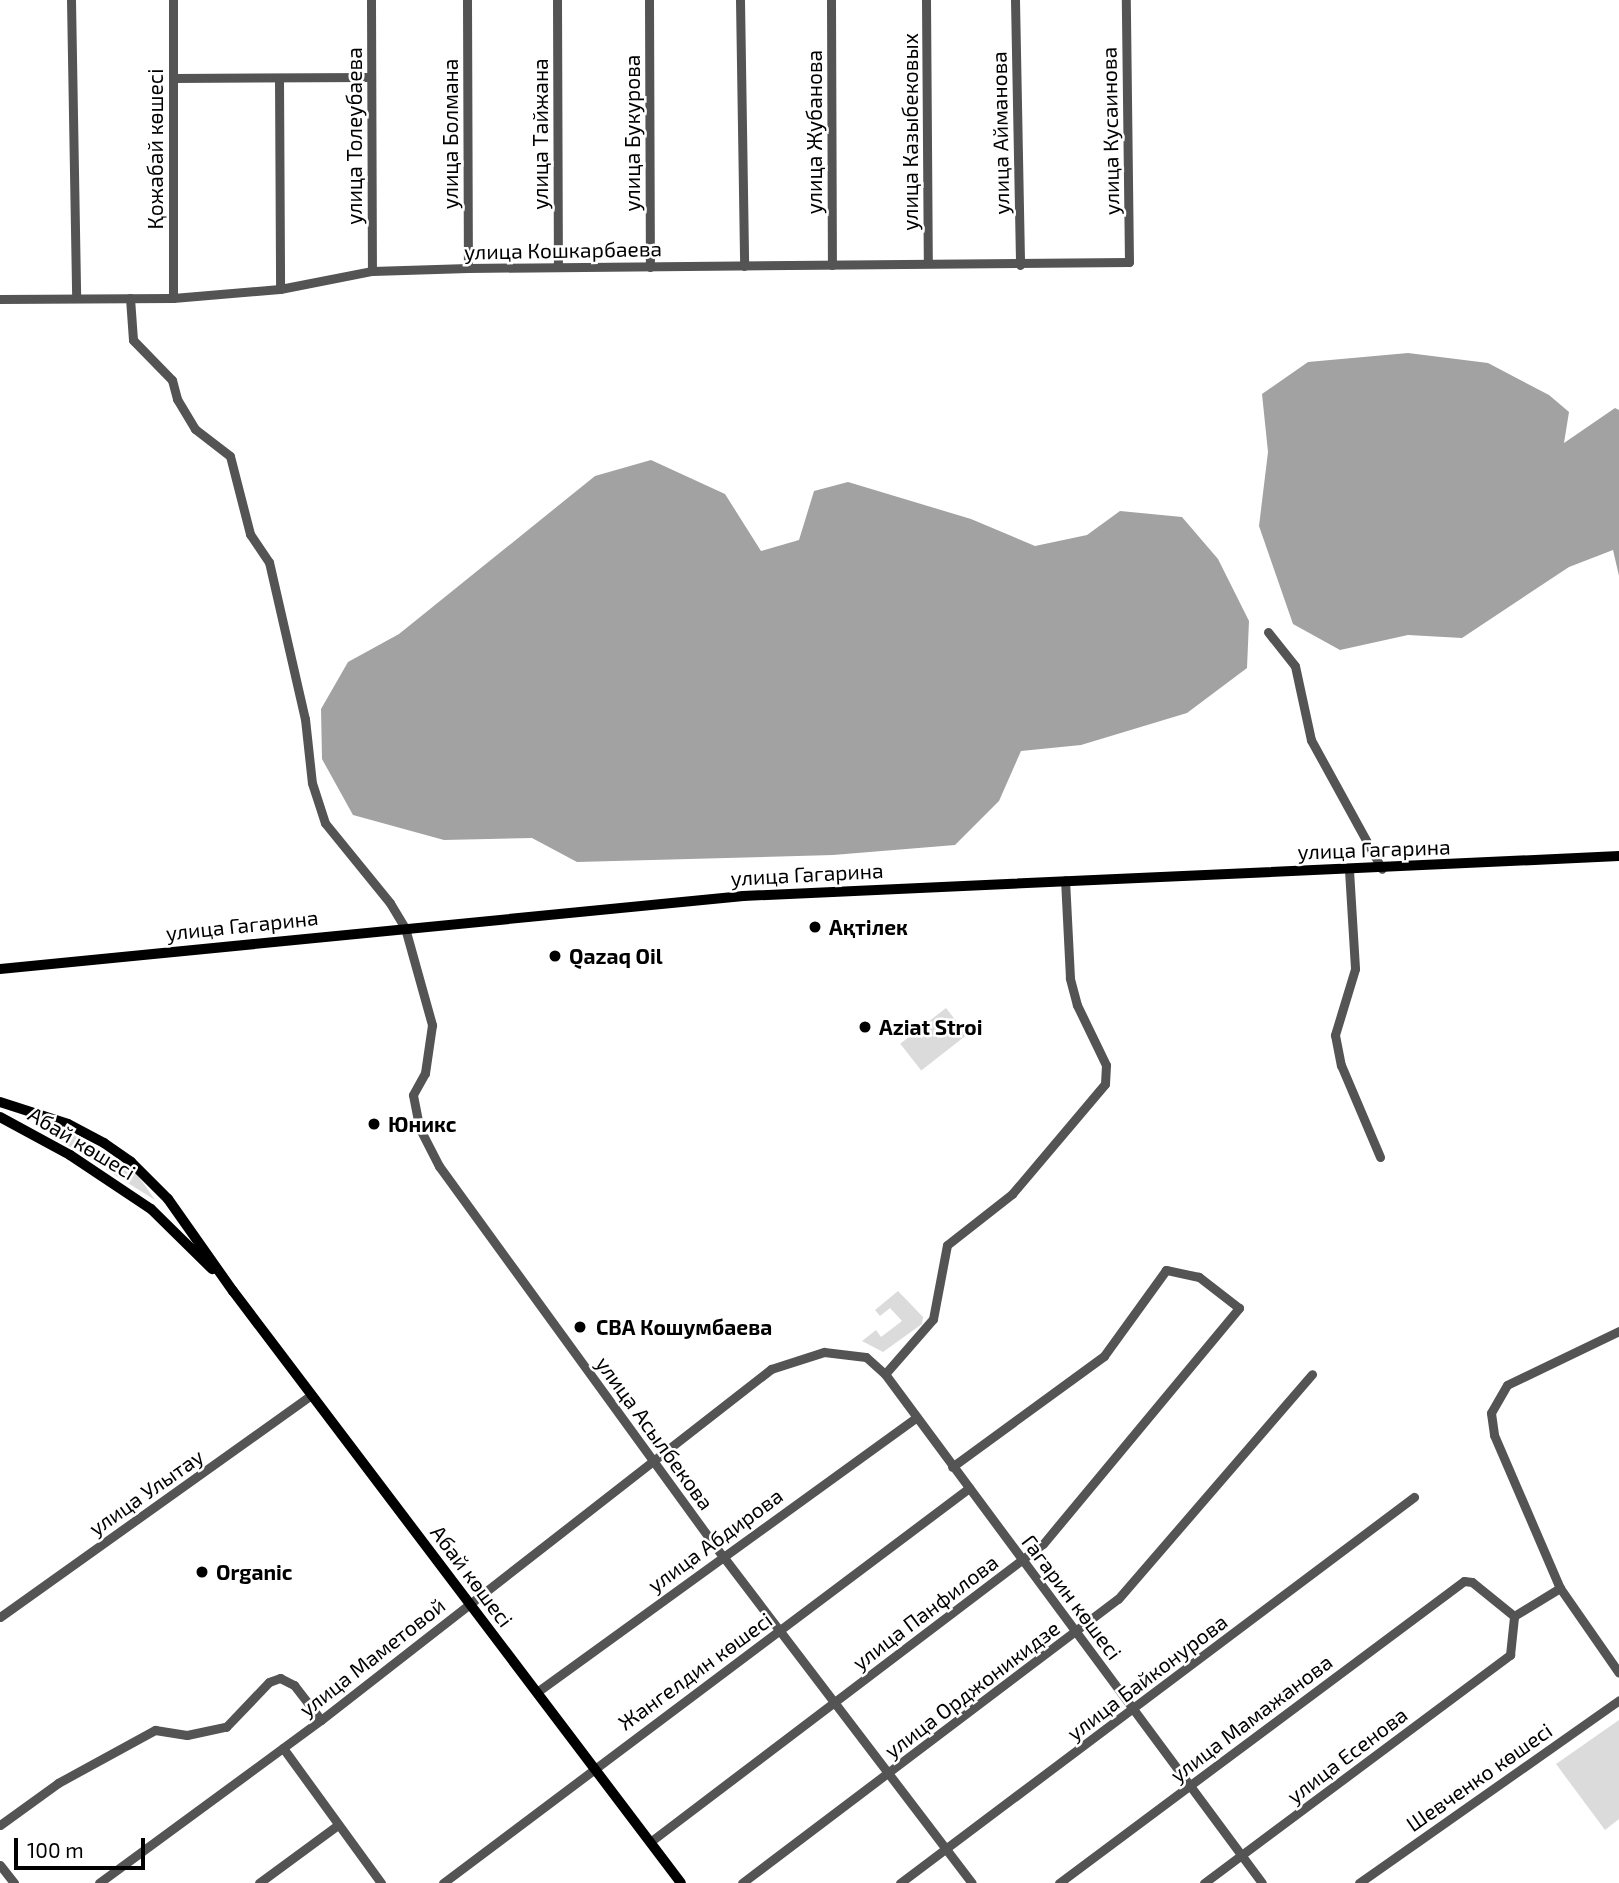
<!DOCTYPE html>
<html>
<head>
<meta charset="utf-8">
<style>
	body { margin:0 }
	#map { position:relative; width:1619px; height:1883px; overflow:hidden; background:#fff; font-family:"Exo 2",sans-serif }
	div>[style] { position:absolute }
	.green>* { inset:0; background:#dbdbdb; transform-origin:0 0 }
	.water>* { inset:0; background:#a2a2a2 }
	.minor>* { height:9px; margin:-4.5px; padding:0 4.5px; transform-origin:4.5px; border-radius:4.5px; background:#545454 }
	.major>* { height:10px; margin:-5px; padding:0 5px; transform-origin:5px; border-radius:5px; background:#000 }
	.dots>* { width:19px; height:19px; translate:-50% -50%; box-sizing:border-box; border:4px solid #fff; border-radius:50% }
	span { translate:-50% -50%; white-space:nowrap; text-align:center; line-height:1.15; -webkit-text-stroke:5px #fff; paint-order:stroke }
	.street-label { font-size:21px; color:#000 }
	.poi-label { font-size:21px; color:#000; font-weight:700 }
	.left { translate:0 -50%; text-align:left }
	.scale { position:absolute; left:14px; top:1838px; width:131px; height:32px; box-sizing:border-box; border:4px solid #000; border-top:0; padding-left:9px; font-size:21px; line-height:24px; white-space:nowrap; color:#000; -webkit-text-stroke:5px #fff; paint-order:stroke }
</style>
</head>
<body>
<div id="map">
	<div class="green">
		<i style="left:946px;top:1008px;width:34px;height:58px;rotate:52deg"></i>
		<i style="clip-path:polygon(62px 1128px,137px 1174px,155px 1200px,59px 1140px,55px 1132px)"></i>
		<i style="clip-path:polygon(898px 1291px,923px 1317px,922px 1324px,883px 1352px,862px 1341px,876px 1330px,881px 1337px,902px 1321px,890px 1308px,880px 1316px,875px 1310px)"></i>
		<i style="clip-path:polygon(1619px 1720px,1619px 1819px,1605px 1830px,1556px 1764px)"></i>
	</div>
	<div class="water">
		<i style="clip-path:polygon(1408px 353px,1488px 363px,1549px 395px,1569px 412px,1564px 443px,1615px 408px,1619px 410px,1619px 576px,1613px 550px,1569px 567px,1462px 638px,1408px 635px,1340px 650px,1293px 624px,1259px 526px,1268px 452px,1262px 394px,1308px 362px)"></i>
		<i style="clip-path:polygon(651px 460px,725px 494px,761px 551px,799px 540px,814px 491px,848px 482px,971px 519px,1035px 546px,1087px 535px,1120px 511px,1182px 517px,1218px 559px,1249px 621px,1247px 668px,1187px 713px,1081px 745px,1021px 751px,999px 801px,955px 845px,833px 855px,577px 862px,532px 838px,444px 840px,353px 815px,322px 759px,321px 709px,348px 662px,399px 634px,595px 476px)"></i>
	</div>
	<div class="minor">
		<i style="left:71px;top:0;width:297px;rotate:89deg"></i>
		<i style="left:371px;top:0;width:271px;rotate:89.8deg"></i>
		<i style="left:467px;top:0;width:268px;rotate:89.8deg"></i>
		<i style="left:557px;top:0;width:267px;rotate:89.8deg"></i>
		<i style="left:649px;top:0;width:267px;rotate:89.8deg"></i>
		<i style="left:740px;top:0;width:266px;rotate:89.1deg"></i>
		<i style="left:831px;top:0;width:265px;rotate:89.8deg"></i>
		<i style="left:926px;top:0;width:263px;rotate:89.6deg"></i>
		<i style="left:1015px;top:0;width:265px;rotate:88.9deg"></i>
		<i style="left:173px;top:78px;width:198px;rotate:-0.3deg"></i>
		<i style="left:279px;top:78px;width:211px;rotate:89.7deg"></i>
		<i style="left:130px;top:298px;width:42px;rotate:85.9deg"></i>
		<i style="left:133px;top:340px;width:56px;rotate:45.7deg"></i>
		<i style="left:172px;top:380px;width:20px;rotate:75deg"></i>
		<i style="left:177px;top:399px;width:35px;rotate:59deg"></i>
		<i style="left:195px;top:429px;width:44px;rotate:37.6deg"></i>
		<i style="left:230px;top:456px;width:81px;rotate:75.6deg"></i>
		<i style="left:250px;top:534px;width:34px;rotate:56deg"></i>
		<i style="left:269px;top:562px;width:161px;rotate:77.1deg"></i>
		<i style="left:305px;top:719px;width:64px;rotate:83.8deg"></i>
		<i style="left:312px;top:783px;width:42px;rotate:72deg"></i>
		<i style="left:325px;top:823px;width:103px;rotate:50.9deg"></i>
		<i style="left:390px;top:903px;width:29px;rotate:59deg"></i>
		<i style="left:405px;top:928px;width:101px;rotate:74.4deg"></i>
		<i style="left:432px;top:1025px;width:49px;rotate:98.3deg"></i>
		<i style="left:425px;top:1073px;width:25px;rotate:119deg"></i>
		<i style="left:413px;top:1095px;width:33px;rotate:79deg"></i>
		<i style="left:419px;top:1127px;width:44px;rotate:62.9deg"></i>
		<i style="left:439px;top:1166px;width:481px;rotate:54deg"></i>
		<i style="left:722px;top:1555px;width:412px;rotate:52.7deg"></i>
		<i style="left:173px;top:298px;width:298px;rotate:-90deg"></i>
		<i style="left:0;top:299px;width:173px;rotate:-0.3deg"></i>
		<i style="left:173px;top:298px;width:107px;rotate:-4.8deg"></i>
		<i style="left:280px;top:289px;width:94px;rotate:-11.1deg"></i>
		<i style="left:372px;top:271px;width:96px;rotate:-1.8deg"></i>
		<i style="left:468px;top:268px;width:661px;rotate:-0.52deg"></i>
		<i style="left:1129px;top:262px;width:262px;rotate:-90.7deg"></i>
		<i style="left:1268px;top:632px;width:43px;rotate:51.5deg"></i>
		<i style="left:1295px;top:666px;width:76px;rotate:77.8deg"></i>
		<i style="left:1311px;top:740px;width:147px;rotate:61.2deg"></i>
		<i style="left:1349px;top:870px;width:99px;rotate:86.5deg"></i>
		<i style="left:1355px;top:969px;width:69px;rotate:106.9deg"></i>
		<i style="left:1335px;top:1035px;width:31px;rotate:79deg"></i>
		<i style="left:1341px;top:1065px;width:100px;rotate:67deg"></i>
		<i style="left:1619px;top:1331px;width:124px;rotate:154.3deg"></i>
		<i style="left:1507px;top:1385px;width:32px;rotate:120deg"></i>
		<i style="left:1491px;top:1413px;width:22px;rotate:82deg"></i>
		<i style="left:1494px;top:1435px;width:167px;rotate:66.7deg"></i>
		<i style="left:1560px;top:1588px;width:103px;rotate:55.2deg"></i>
		<i style="left:885px;top:1374px;width:73px;rotate:-48.9deg"></i>
		<i style="left:933px;top:1319px;width:75px;rotate:-79.3deg"></i>
		<i style="left:947px;top:1245px;width:83px;rotate:-38.1deg"></i>
		<i style="left:1012px;top:1194px;width:144px;rotate:-49.8deg"></i>
		<i style="left:1105px;top:1084px;width:19px;rotate:-87deg"></i>
		<i style="left:1106px;top:1065px;width:67px;rotate:-115.8deg"></i>
		<i style="left:1077px;top:1005px;width:28px;rotate:-105deg"></i>
		<i style="left:1070px;top:978px;width:98px;rotate:-92.9deg"></i>
		<i style="left:0;top:1617px;width:382px;rotate:-35.5deg"></i>
		<i style="left:537px;top:1692px;width:468px;rotate:-35.9deg"></i>
		<i style="left:283px;top:1748px;width:167px;rotate:54deg"></i>
		<i style="left:0;top:1825px;width:72px;rotate:-35.9deg"></i>
		<i style="left:58px;top:1783px;width:111px;rotate:-28.7deg"></i>
		<i style="left:155px;top:1730px;width:32px;rotate:9deg"></i>
		<i style="left:187px;top:1735px;width:40px;rotate:-12deg"></i>
		<i style="left:226px;top:1727px;width:62px;rotate:-46.3deg"></i>
		<i style="left:269px;top:1682px;width:12px;rotate:-20deg"></i>
		<i style="left:280px;top:1678px;width:16px;rotate:27deg"></i>
		<i style="left:294px;top:1685px;width:44px;rotate:52.4deg"></i>
		<i style="left:650px;top:1842px;width:493px;rotate:-37.2deg"></i>
		<i style="left:1043px;top:1544px;width:307px;rotate:-50.3deg"></i>
		<i style="left:1239px;top:1308px;width:51px;rotate:-142.2deg"></i>
		<i style="left:1199px;top:1277px;width:34px;rotate:-168deg"></i>
		<i style="left:1166px;top:1270px;width:106px;rotate:125.8deg"></i>
		<i style="left:1104px;top:1356px;width:188px;rotate:143.9deg"></i>
		<i style="left:0;top:1865px;width:23px;rotate:52deg"></i>
		<i style="left:99px;top:1883px;width:275px;rotate:-36.3deg"></i>
		<i style="left:321px;top:1720px;width:571px;rotate:-37.95deg"></i>
		<i style="left:771px;top:1369px;width:56px;rotate:-17.8deg"></i>
		<i style="left:824px;top:1352px;width:42px;rotate:6.8deg"></i>
		<i style="left:866px;top:1357px;width:25px;rotate:42deg"></i>
		<i style="left:885px;top:1374px;width:633px;rotate:53.47deg"></i>
		<i style="left:259px;top:1883px;width:98px;rotate:-36.3deg"></i>
		<i style="left:443px;top:1883px;width:658px;rotate:-36.9deg"></i>
		<i style="left:742px;top:1883px;width:471px;rotate:-37.1deg"></i>
		<i style="left:1118px;top:1599px;width:297px;rotate:-49.2deg"></i>
		<i style="left:900px;top:1883px;width:643px;rotate:-36.91deg"></i>
		<i style="left:1059px;top:1883px;width:505px;rotate:-36.71deg"></i>
		<i style="left:1464px;top:1581px;width:8px;rotate:7deg"></i>
		<i style="left:1472px;top:1582px;width:54px;rotate:39deg"></i>
		<i style="left:1514px;top:1616px;width:54px;rotate:-31.3deg"></i>
		<i style="left:1204px;top:1883px;width:382px;rotate:-36.7deg"></i>
		<i style="left:1510px;top:1655px;width:39px;rotate:-84deg"></i>
		<i style="left:1359px;top:1883px;width:318px;rotate:-35.1deg"></i>
	</div>
	<div class="major">
		<i style="left:0;top:969px;width:747px;rotate:-5.61deg"></i>
		<i style="left:743px;top:896px;width:877px;rotate:-2.61deg"></i>
		<i style="left:0;top:1102px;width:71px;rotate:17.9deg"></i>
		<i style="left:68px;top:1124px;width:41px;rotate:27.8deg"></i>
		<i style="left:104px;top:1143px;width:33px;rotate:35deg"></i>
		<i style="left:131px;top:1162px;width:52px;rotate:45deg"></i>
		<i style="left:168px;top:1199px;width:113px;rotate:54.8deg"></i>
		<i style="left:233px;top:1291px;width:742px;rotate:52.88deg"></i>
		<i style="left:0;top:1117px;width:80px;rotate:28.5deg"></i>
		<i style="left:70px;top:1155px;width:97px;rotate:33.7deg"></i>
		<i style="left:151px;top:1209px;width:86px;rotate:44.5deg"></i>
	</div>
	<div class="dots">
		<i style="left:815px;top:927px;background:#000"></i>
		<i style="left:555px;top:956px;background:#000"></i>
		<i style="left:865px;top:1027px;background:#000"></i>
		<i style="left:374px;top:1124px;background:#000"></i>
		<i style="left:580px;top:1327px;background:#000"></i>
		<i style="left:202px;top:1572px;background:#000"></i>
	</div>
	<div class="street-label">
		<span style="left:1110px;top:131px;rotate:-91deg">улица Кусаинова</span>
		<span style="left:814px;top:132px;rotate:-90deg">улица Жубанова</span>
		<span style="left:910px;top:132px;rotate:-90deg">улица Казыбековых</span>
		<span style="left:632px;top:133px;rotate:-90deg">улица Букурова</span>
		<span style="left:1000px;top:133px;rotate:-91deg">улица Айманова</span>
		<span style="left:450px;top:134px;rotate:-90deg">улица Болмана</span>
		<span style="left:540px;top:134px;rotate:-90deg">улица Тайжана</span>
		<span style="left:354px;top:136px;rotate:-90deg">улица Толеубаева</span>
		<span style="left:155px;top:149px;rotate:-90deg">Қожабай көшесі</span>
		<span style="left:563px;top:250px;rotate:-1deg">улица Кошкарбаева</span>
		<span style="left:1374px;top:849px;rotate:-2deg">улица Гагарина</span>
		<span style="left:807px;top:874px;rotate:-3deg">улица Гагарина</span>
		<span style="left:242px;top:925px;rotate:-6deg">улица Гагарина</span>
		<span style="left:82px;top:1143px;rotate:31deg">Абай көшесі</span>
		<span style="left:655px;top:1433px;rotate:54deg">улица Асылбекова</span>
		<span style="left:146px;top:1492px;rotate:-35deg">улица Улытау</span>
		<span style="left:715px;top:1540px;rotate:-36deg">улица Абдирова</span>
		<span style="left:472px;top:1576px;rotate:53deg">Абай көшесі</span>
		<span style="left:1072px;top:1597px;rotate:53deg">Гагарин көшесі</span>
		<span style="left:925px;top:1612px;rotate:-37deg">улица Панфилова</span>
		<span style="left:372px;top:1657px;rotate:-38deg">улица Маметовой</span>
		<span style="left:695px;top:1671px;rotate:-36deg">Жангелдин көшесі</span>
		<span style="left:1147px;top:1677px;rotate:-37deg">улица Байконурова</span>
		<span style="left:972px;top:1689px;rotate:-37deg">улица Орджоникидзе</span>
		<span style="left:1251px;top:1718px;rotate:-37deg">улица Мамажанова</span>
		<span style="left:1347px;top:1755px;rotate:-37deg">улица Есенова</span>
		<span style="left:1479px;top:1777px;rotate:-35deg">Шевченко көшесі</span>
	</div>
	<div class="poi-label">
		<span class="left" style="left:829px;top:927px">Ақтілек</span>
		<span class="left" style="left:569px;top:956px">Qazaq Oil</span>
		<span class="left" style="left:879px;top:1027px">Aziat Stroi</span>
		<span class="left" style="left:388px;top:1124px">Юникс</span>
		<span class="left" style="left:596px;top:1327px">СВА Кошумбаева</span>
		<span class="left" style="left:216px;top:1572px">Organic</span>
	</div>
	<div class="scale">100 m</div>
</div>
</body>
</html>
